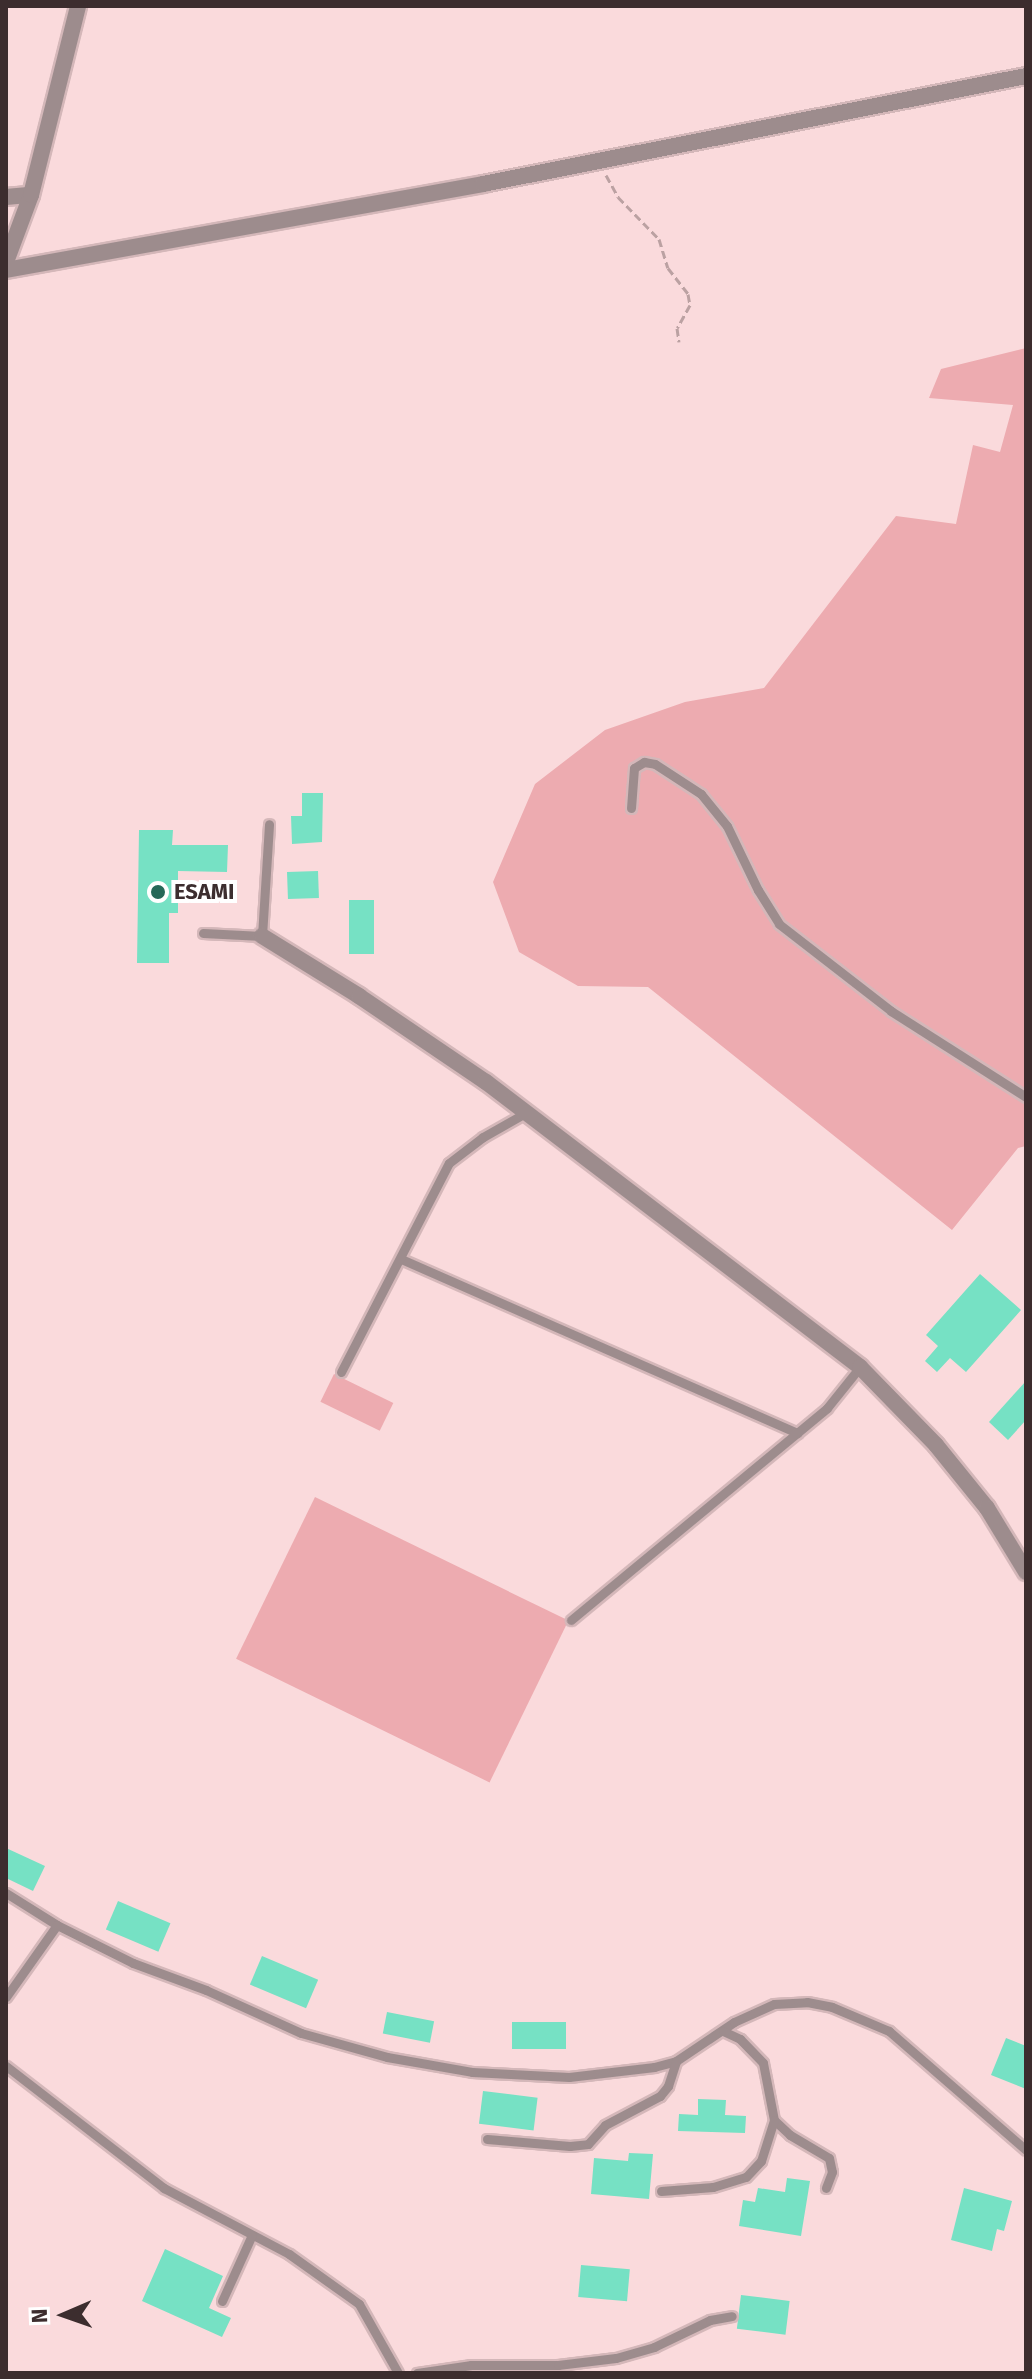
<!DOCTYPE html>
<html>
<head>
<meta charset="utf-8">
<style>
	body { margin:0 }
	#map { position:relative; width:1032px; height:2379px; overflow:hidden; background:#fadadc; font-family:"Fira Sans",sans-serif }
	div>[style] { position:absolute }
	.green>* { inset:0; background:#edabb0; transform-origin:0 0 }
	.building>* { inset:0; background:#76e1c4; transform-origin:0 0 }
	.path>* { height:3px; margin-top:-1.5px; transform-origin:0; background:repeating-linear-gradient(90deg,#bba1a2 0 8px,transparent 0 12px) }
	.roads { filter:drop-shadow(2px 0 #d4b7b9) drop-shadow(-2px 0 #d4b7b9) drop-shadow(0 2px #d4b7b9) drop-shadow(0 -2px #d4b7b9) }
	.lane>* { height:9px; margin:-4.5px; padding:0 4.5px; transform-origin:4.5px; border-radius:4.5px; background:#9d8c8d }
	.street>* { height:16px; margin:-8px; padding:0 8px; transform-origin:8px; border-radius:8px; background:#9d8c8d }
	.dots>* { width:22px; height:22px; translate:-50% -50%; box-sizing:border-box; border:4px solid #fff; border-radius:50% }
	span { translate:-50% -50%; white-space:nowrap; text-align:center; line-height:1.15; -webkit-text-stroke:8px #fff; paint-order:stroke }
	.poi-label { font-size:22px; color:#3c2d2e; font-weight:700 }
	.left { translate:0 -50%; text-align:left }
	.frame { position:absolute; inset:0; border:8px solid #3c2d2e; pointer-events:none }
	.north { position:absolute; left:24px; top:2275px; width:80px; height:80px; -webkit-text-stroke:6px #fff; paint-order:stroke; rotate:268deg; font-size:22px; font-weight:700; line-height:32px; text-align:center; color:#3c2d2e }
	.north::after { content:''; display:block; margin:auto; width:28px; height:36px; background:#3c2d2e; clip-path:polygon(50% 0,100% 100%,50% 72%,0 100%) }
</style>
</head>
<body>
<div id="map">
	<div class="green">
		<i style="clip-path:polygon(1026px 348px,1026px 1146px,1018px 1148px,952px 1230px,648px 987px,578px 986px,519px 952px,493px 882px,535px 784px,605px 730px,685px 702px,764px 688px,896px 516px,956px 524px,973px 445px,1000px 452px,1013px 405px,929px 398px,941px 369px)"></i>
		<i style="left:334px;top:1374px;width:66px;height:31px;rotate:26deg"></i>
		<i style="left:315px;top:1497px;width:282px;height:180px;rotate:26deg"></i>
	</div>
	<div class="building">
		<i style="clip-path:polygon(302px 793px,323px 793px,322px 842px,292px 844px,291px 816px,302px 816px)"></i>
		<i style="clip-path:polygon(139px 830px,173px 830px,172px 845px,228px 845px,227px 872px,178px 871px,178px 913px,169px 913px,169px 963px,137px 963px)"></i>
		<i style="left:318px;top:871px;width:27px;height:31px;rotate:88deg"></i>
		<i style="left:349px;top:900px;width:25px;height:54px"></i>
		<i style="clip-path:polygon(980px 1274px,1021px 1310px,966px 1372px,950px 1358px,937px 1372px,925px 1361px,938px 1346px,926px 1335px)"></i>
		<i style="clip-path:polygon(1026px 1381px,1026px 1420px,1008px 1440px,989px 1422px)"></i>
		<i style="clip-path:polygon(6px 1848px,45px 1866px,33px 1891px,6px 1878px)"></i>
		<i style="left:118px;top:1901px;width:57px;height:31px;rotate:23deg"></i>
		<i style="left:262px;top:1956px;width:61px;height:31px;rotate:23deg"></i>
		<i style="left:387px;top:2012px;width:48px;height:22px;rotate:11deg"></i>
		<i style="left:512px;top:2022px;width:54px;height:27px"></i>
		<i style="clip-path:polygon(1006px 2038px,1026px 2046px,1026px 2089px,991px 2075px)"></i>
		<i style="left:483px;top:2091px;width:55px;height:33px;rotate:7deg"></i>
		<i style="clip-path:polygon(698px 2099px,726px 2100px,725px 2115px,746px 2116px,745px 2133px,678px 2131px,679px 2114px,698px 2115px)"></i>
		<i style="clip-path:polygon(629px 2153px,653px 2154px,649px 2199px,591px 2194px,594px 2158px,628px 2161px)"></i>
		<i style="clip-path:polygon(787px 2178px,810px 2181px,801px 2236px,739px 2226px,743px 2200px,755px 2202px,758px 2188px,785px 2192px)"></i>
		<i style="clip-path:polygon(964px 2188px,1012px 2201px,1004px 2231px,997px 2229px,992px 2251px,951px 2240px)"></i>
		<i style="clip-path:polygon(165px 2249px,223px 2276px,209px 2308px,231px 2318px,222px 2337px,142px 2301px)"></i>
		<i style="left:581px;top:2265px;width:49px;height:32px;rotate:5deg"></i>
		<i style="left:741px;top:2295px;width:49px;height:34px;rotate:7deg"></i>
	</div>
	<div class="path">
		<i style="left:606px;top:175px;width:25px;rotate:61deg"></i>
		<i style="left:618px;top:197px;width:59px;rotate:45.7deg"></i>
		<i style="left:659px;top:239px;width:30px;rotate:73deg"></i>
		<i style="left:668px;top:268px;width:33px;rotate:52deg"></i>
		<i style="left:688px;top:294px;width:11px;rotate:80deg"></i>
		<i style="left:690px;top:305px;width:26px;rotate:119deg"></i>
		<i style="left:677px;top:328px;width:14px;rotate:82deg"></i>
	</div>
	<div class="roads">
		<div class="lane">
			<i style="left:631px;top:808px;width:40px;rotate:-85.7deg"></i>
			<i style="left:634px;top:768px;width:12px;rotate:-31deg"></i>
			<i style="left:644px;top:762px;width:11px;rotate:10deg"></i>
			<i style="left:655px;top:764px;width:55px;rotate:33.1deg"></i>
			<i style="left:701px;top:794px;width:41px;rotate:50.9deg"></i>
			<i style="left:727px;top:826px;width:71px;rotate:64.2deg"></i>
			<i style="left:758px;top:890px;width:40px;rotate:58deg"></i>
			<i style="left:779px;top:924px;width:142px;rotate:37.8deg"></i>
			<i style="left:891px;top:1011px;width:160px;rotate:32.5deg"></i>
			<i style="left:203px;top:933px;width:59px;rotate:2.9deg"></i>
			<i style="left:262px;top:936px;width:112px;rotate:-86.4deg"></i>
			<i style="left:401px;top:1259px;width:433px;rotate:23.7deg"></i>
			<i style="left:341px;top:1372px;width:235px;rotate:-62.7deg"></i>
			<i style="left:449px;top:1163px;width:43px;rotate:-37.4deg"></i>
			<i style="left:483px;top:1137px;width:51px;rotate:-29.6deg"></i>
			<i style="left:571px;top:1620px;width:332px;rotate:-39.6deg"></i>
			<i style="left:827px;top:1408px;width:53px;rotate:-51.2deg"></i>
			<i style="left:6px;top:1893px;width:60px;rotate:32.1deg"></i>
			<i style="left:57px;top:1925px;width:85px;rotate:26.6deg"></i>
			<i style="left:133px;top:1963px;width:78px;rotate:20.3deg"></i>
			<i style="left:206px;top:1990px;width:104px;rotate:24.4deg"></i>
			<i style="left:301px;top:2033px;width:89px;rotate:15.6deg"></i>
			<i style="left:387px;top:2057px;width:86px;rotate:10deg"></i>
			<i style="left:472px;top:2072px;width:97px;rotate:3deg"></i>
			<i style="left:569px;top:2077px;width:86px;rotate:-6.7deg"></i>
			<i style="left:654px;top:2067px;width:23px;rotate:-15deg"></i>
			<i style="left:676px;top:2061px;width:70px;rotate:-33.9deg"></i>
			<i style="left:734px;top:2022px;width:44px;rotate:-24.2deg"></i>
			<i style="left:774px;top:2004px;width:33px;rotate:-3deg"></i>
			<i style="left:807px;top:2002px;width:25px;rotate:11deg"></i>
			<i style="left:832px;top:2007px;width:62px;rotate:22.8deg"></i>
			<i style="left:889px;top:2031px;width:181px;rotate:41deg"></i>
			<i style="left:6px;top:1997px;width:88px;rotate:-54.7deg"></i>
			<i style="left:723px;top:2031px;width:19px;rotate:25deg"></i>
			<i style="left:740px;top:2039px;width:33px;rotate:46deg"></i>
			<i style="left:763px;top:2063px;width:58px;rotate:79.1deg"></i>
			<i style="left:774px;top:2120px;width:22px;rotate:43deg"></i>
			<i style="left:790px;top:2135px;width:45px;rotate:30.5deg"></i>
			<i style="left:829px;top:2158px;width:14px;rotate:78deg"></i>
			<i style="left:832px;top:2172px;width:17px;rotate:111deg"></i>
			<i style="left:6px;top:2066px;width:200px;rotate:37.7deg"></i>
			<i style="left:164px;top:2188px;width:141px;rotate:27.8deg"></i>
			<i style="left:289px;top:2254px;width:86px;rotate:35.5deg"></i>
			<i style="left:359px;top:2304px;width:79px;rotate:60.5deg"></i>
			<i style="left:487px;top:2139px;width:83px;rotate:4.8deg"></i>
			<i style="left:570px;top:2146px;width:18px;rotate:-6deg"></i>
			<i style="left:588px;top:2144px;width:25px;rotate:-48deg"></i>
			<i style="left:605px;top:2125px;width:62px;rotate:-27.8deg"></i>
			<i style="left:660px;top:2096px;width:13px;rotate:-51deg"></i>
			<i style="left:668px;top:2086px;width:26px;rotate:-72deg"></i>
			<i style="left:661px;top:2191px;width:52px;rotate:-4.4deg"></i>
			<i style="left:713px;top:2187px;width:34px;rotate:-17deg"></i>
			<i style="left:746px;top:2177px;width:22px;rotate:-47deg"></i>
			<i style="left:761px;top:2161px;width:43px;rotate:-72.4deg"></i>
			<i style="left:222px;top:2301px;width:72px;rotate:-65.6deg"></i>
			<i style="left:417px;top:2373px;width:55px;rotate:-8.4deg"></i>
			<i style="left:471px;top:2365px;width:87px"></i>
			<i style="left:558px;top:2365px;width:58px;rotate:-6.9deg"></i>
			<i style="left:616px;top:2358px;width:40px;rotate:-16deg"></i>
			<i style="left:654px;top:2347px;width:62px;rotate:-25.7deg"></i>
			<i style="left:710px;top:2320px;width:22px;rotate:-10deg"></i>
		</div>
		<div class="street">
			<i style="left:6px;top:197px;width:25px;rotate:-5deg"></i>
			<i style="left:6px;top:262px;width:72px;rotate:-69.5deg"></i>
			<i style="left:31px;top:195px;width:195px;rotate:-76deg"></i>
			<i style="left:6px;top:270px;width:485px;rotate:-10.2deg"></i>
			<i style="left:483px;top:184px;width:554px;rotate:-11.25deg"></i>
			<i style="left:262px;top:936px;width:114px;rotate:31.7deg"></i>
			<i style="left:359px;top:996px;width:153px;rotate:34.1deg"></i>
			<i style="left:486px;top:1082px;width:470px;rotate:37.3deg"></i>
			<i style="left:860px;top:1367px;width:109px;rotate:45.7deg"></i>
			<i style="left:936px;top:1445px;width:81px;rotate:51deg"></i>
			<i style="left:987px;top:1508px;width:75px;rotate:58.6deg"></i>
		</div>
	</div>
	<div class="dots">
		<i style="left:158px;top:892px;background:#266858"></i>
	</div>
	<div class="poi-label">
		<span class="left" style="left:174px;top:892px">ESAMI</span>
	</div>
	<div class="frame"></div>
	<div class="north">N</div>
</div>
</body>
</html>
